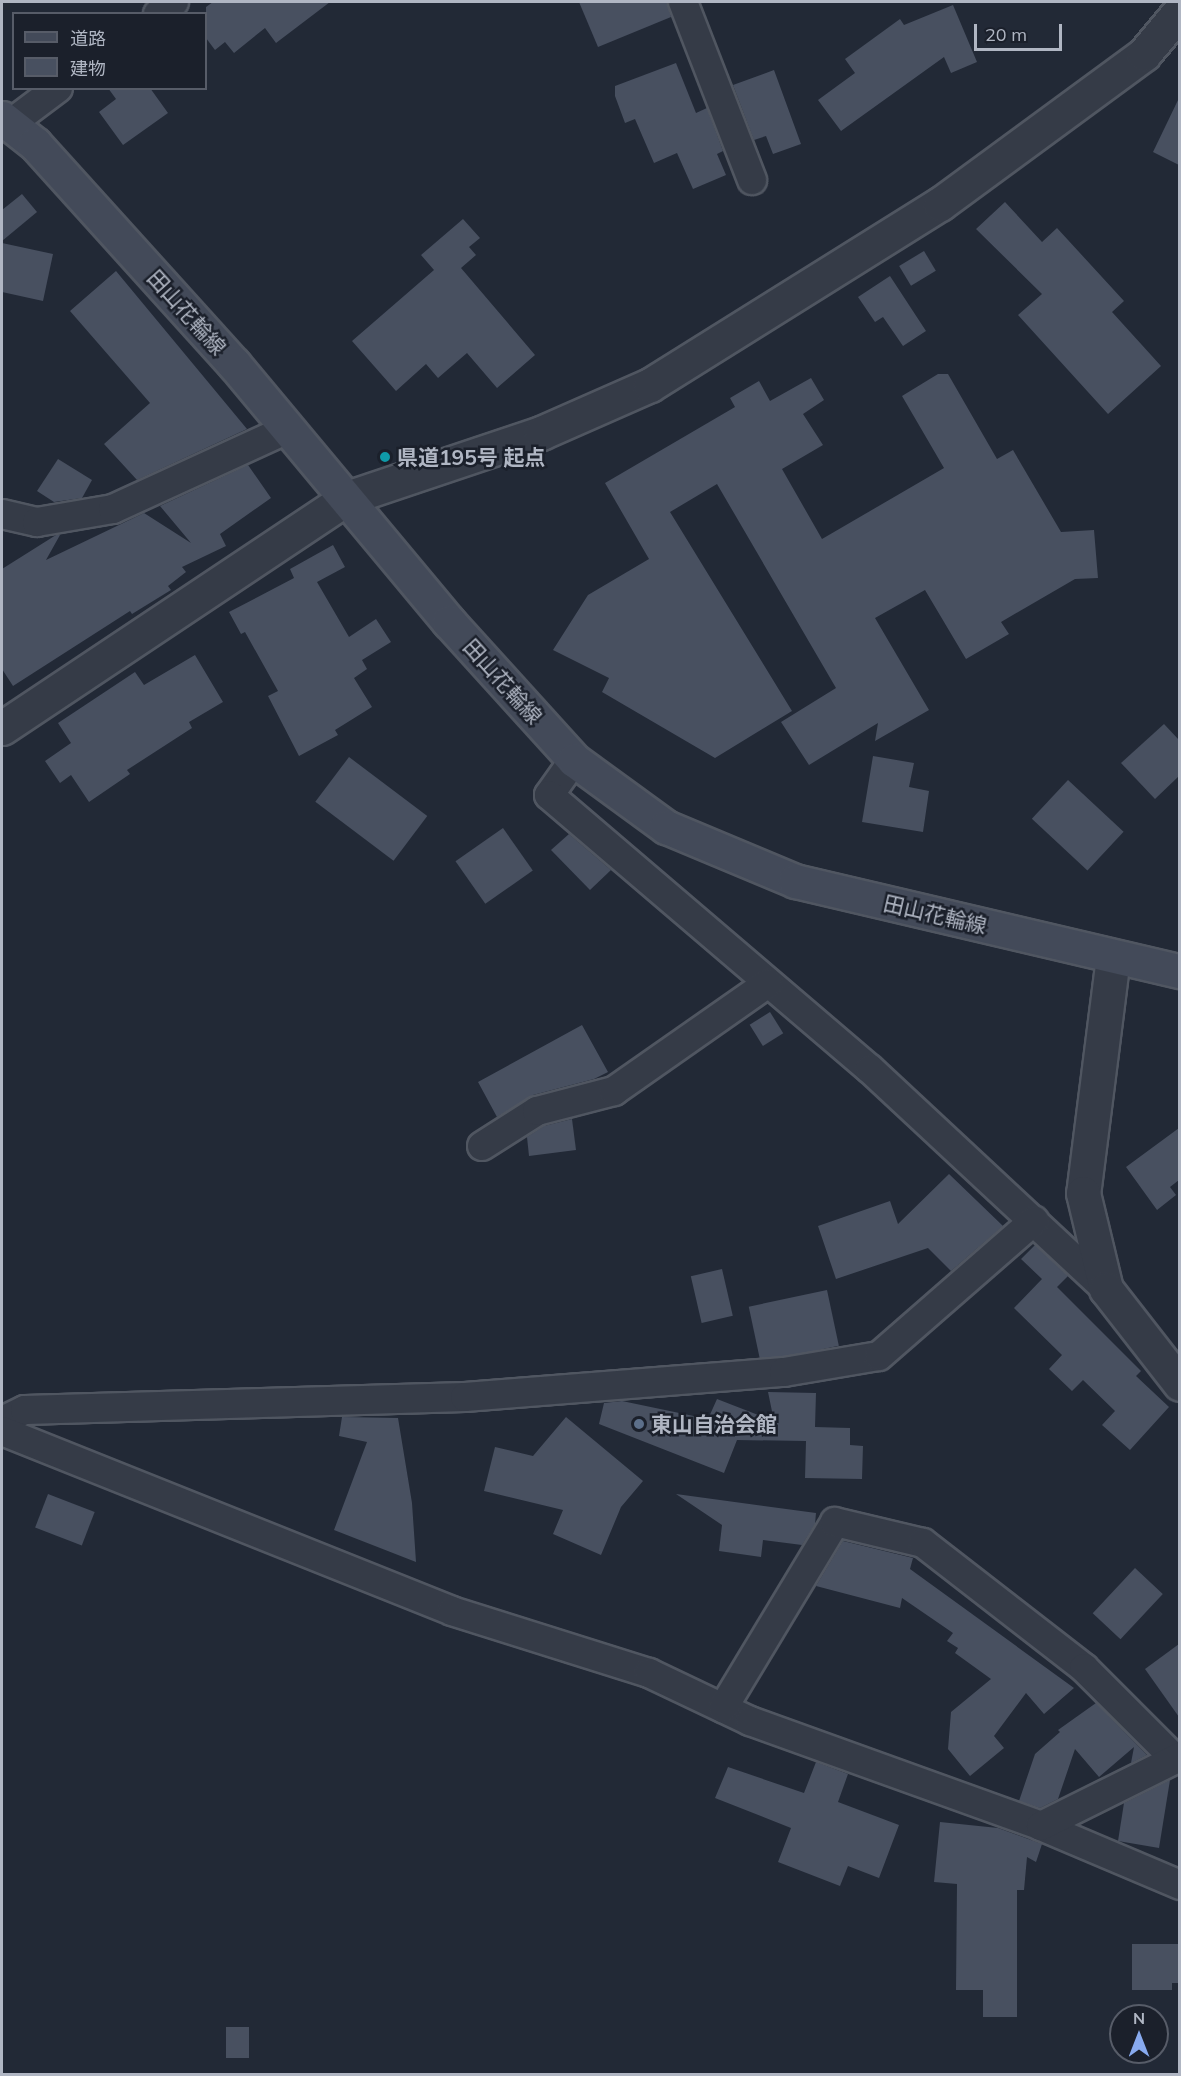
<!DOCTYPE html>
<html>
<head>
<meta charset="utf-8">
<style>
	body { margin:0 }
	#map { position:relative; width:1181px; height:2076px; overflow:hidden; background:#222936; font-family:Mulish,"Noto Sans JP",sans-serif }
	div>[style] { position:absolute }
	.building>* { inset:0; background:#485060; transform-origin:0 0 }
	.roads { filter:drop-shadow(2px 0 #505661) drop-shadow(-2px 0 #505661) drop-shadow(0 2px #505661) drop-shadow(0 -2px #505661) }
	.minor>* { height:28px; margin:-14px; padding:0 14px; transform-origin:14px; border-radius:14px; background:#353b47 }
	.tertiary>* { height:33px; margin:-16.5px; padding:0 16.5px; transform-origin:16.5px; border-radius:16.5px; background:#353b47 }
	.secondary>* { height:33px; margin:-16.5px; padding:0 16.5px; transform-origin:16.5px; border-radius:16.5px; background:#434a59 }
	.dots>* { width:16px; height:16px; translate:-50% -50%; box-sizing:border-box; border:3px solid #1b202b; border-radius:50% }
	span { translate:-50% -50%; white-space:nowrap; text-align:center; line-height:1.15; -webkit-text-stroke:5px #1b202b; paint-order:stroke }
	.street-label { font-size:21px; color:#b0b6c3 }
	.poi-label { font-size:21px; color:#b0b6c3; font-weight:700 }
	.left { translate:0 -50%; text-align:left }
	.frame { position:absolute; inset:0; border:3px solid #b0b6c3; pointer-events:none }
	.legend { position:absolute; left:12px; top:12px; width:195px; height:78px; box-sizing:border-box; background:#1b202b; border:2px solid #575c68; margin:0; padding:8px 10px; list-style:none; font-size:18px; color:#b0b6c3 }
	.legend li { display:flex; align-items:center; gap:12px; height:30px }
	.legend b { width:30px; border:2px solid #575c68 }
	.north { position:absolute; left:1109px; top:2004px; width:60px; height:60px; box-sizing:border-box; background:#1b202b; border:2px solid #575c68; border-radius:50%; rotate:0deg; font-size:16px; font-weight:700; line-height:24px; text-align:center; color:#b0b6c3 }
	.north::after { content:''; display:block; margin:auto; width:21px; height:27px; background:#88aaef; clip-path:polygon(50% 0,100% 100%,50% 72%,0 100%) }
	.scale { position:absolute; left:974px; top:24px; width:88px; height:27px; box-sizing:border-box; border:3px solid #b0b6c3; border-top:0; padding-left:8px; font-size:18px; line-height:21px; white-space:nowrap; color:#b0b6c3; -webkit-text-stroke:4px #1b202b; paint-order:stroke }
</style>
</head>
<body>
<div id="map">
	<div class="building">
		<i style="clip-path:polygon(213px 2px,330px 2px,276px 43px,265px 28px,234px 53px,225px 42px,215px 50px,206px 38px,206px 7px)"></i>
		<i style="clip-path:polygon(579px 2px,667px 2px,671px 17px,598px 47px)"></i>
		<i style="clip-path:polygon(953px 5px,977px 62px,951px 73px,944px 57px,841px 131px,818px 100px,855px 73px,845px 59px,900px 19px,904px 25px)"></i>
		<i style="clip-path:polygon(676px 63px,696px 113px,707px 108px,723px 151px,717px 154px,726px 175px,693px 189px,677px 153px,654px 163px,635px 119px,625px 123px,615px 96px,615px 86px)"></i>
		<i style="clip-path:polygon(774px 70px,801px 144px,773px 154px,766px 136px,754px 140px,733px 85px)"></i>
		<i style="clip-path:polygon(108px 88px,150px 88px,168px 113px,123px 145px,99px 112px,116px 99px)"></i>
		<i style="clip-path:polygon(1179px 98px,1179px 165px,1153px 152px)"></i>
		<i style="clip-path:polygon(22px 194px,37px 212px,2px 241px,2px 210px)"></i>
		<i style="clip-path:polygon(1005px 202px,1042px 242px,1057px 228px,1124px 301px,1112px 312px,1161px 366px,1108px 414px,1018px 315px,1042px 294px,976px 229px)"></i>
		<i style="clip-path:polygon(463px 219px,480px 238px,469px 247px,476px 255px,461px 268px,535px 355px,497px 388px,467px 353px,438px 378px,426px 364px,396px 391px,352px 341px,434px 270px,421px 255px)"></i>
		<i style="clip-path:polygon(2px 243px,53px 254px,43px 301px,2px 292px)"></i>
		<i style="left:924px;top:251px;width:23px;height:29px;rotate:59deg"></i>
		<i style="clip-path:polygon(116px 271px,247px 429px,137px 480px,104px 444px,150px 403px,70px 311px)"></i>
		<i style="clip-path:polygon(890px 276px,926px 331px,903px 346px,883px 317px,875px 322px,858px 297px)"></i>
		<i style="clip-path:polygon(938px 374px,948px 374px,997px 459px,1013px 450px,1061px 532px,1094px 530px,1098px 578px,1075px 579px,1001px 622px,1009px 634px,966px 659px,925px 590px,875px 618px,929px 710px,875px 741px,878px 723px,809px 765px,781px 722px,836px 688px,717px 484px,670px 512px,792px 711px,715px 758px,602px 692px,609px 678px,553px 650px,588px 595px,649px 559px,605px 483px,735px 407px,730px 398px,759px 381px,770px 401px,811px 378px,824px 400px,803px 414px,823px 445px,782px 469px,822px 539px,944px 468px,902px 396px)"></i>
		<i style="clip-path:polygon(58px 459px,92px 480px,82px 498px,54px 502px,37px 491px)"></i>
		<i style="clip-path:polygon(248px 465px,271px 498px,220px 534px,226px 546px,182px 567px,186px 572px,168px 586px,171px 590px,132px 614px,130px 611px,13px 686px,2px 669px,2px 569px,56px 535px,60px 535px,46px 560px,144px 513px,191px 543px,160px 506px)"></i>
		<i style="clip-path:polygon(333px 545px,345px 567px,317px 582px,349px 637px,376px 619px,391px 642px,362px 660px,367px 669px,354px 678px,372px 707px,335px 730px,338px 735px,299px 756px,268px 696px,278px 691px,245px 632px,241px 634px,229px 612px,294px 578px,290px 569px)"></i>
		<i style="clip-path:polygon(195px 655px,223px 702px,189px 722px,192px 728px,127px 770px,130px 774px,89px 802px,71px 775px,60px 783px,45px 761px,71px 743px,58px 723px,135px 672px,144px 685px)"></i>
		<i style="clip-path:polygon(1164px 724px,1179px 740px,1179px 776px,1155px 799px,1121px 763px)"></i>
		<i style="clip-path:polygon(873px 756px,914px 763px,909px 787px,929px 791px,923px 832px,862px 822px)"></i>
		<i style="left:349px;top:757px;width:98px;height:56px;rotate:37deg"></i>
		<i style="left:1068px;top:780px;width:76px;height:53px;rotate:43deg"></i>
		<i style="left:503px;top:828px;width:52px;height:58px;rotate:55deg"></i>
		<i style="clip-path:polygon(569px 834px,611px 870px,590px 890px,551px 850px)"></i>
		<i style="left:770px;top:1012px;width:25px;height:24px;rotate:58deg"></i>
		<i style="clip-path:polygon(582px 1025px,608px 1072px,594px 1079px,533px 1095px,497px 1117px,478px 1082px)"></i>
		<i style="clip-path:polygon(572px 1119px,576px 1150px,529px 1156px,527px 1137px,544px 1126px)"></i>
		<i style="clip-path:polygon(1179px 1128px,1179px 1180px,1170px 1187px,1176px 1195px,1157px 1210px,1126px 1167px)"></i>
		<i style="clip-path:polygon(949px 1174px,1003px 1226px,951px 1271px,928px 1248px,836px 1279px,818px 1226px,890px 1201px,898px 1224px)"></i>
		<i style="clip-path:polygon(1035px 1245px,1068px 1276px,1057px 1287px,1141px 1371px,1136px 1376px,1169px 1407px,1130px 1450px,1102px 1425px,1115px 1411px,1083px 1380px,1072px 1391px,1049px 1369px,1062px 1355px,1014px 1308px,1042px 1279px,1021px 1259px)"></i>
		<i style="left:722px;top:1269px;width:48px;height:32px;rotate:77deg"></i>
		<i style="left:827px;top:1290px;width:57px;height:80px;rotate:78deg"></i>
		<i style="clip-path:polygon(768px 1392px,816px 1393px,815px 1427px,850px 1428px,850px 1445px,863px 1446px,862px 1479px,805px 1478px,806px 1441px,737px 1440px,724px 1473px,599px 1424px,604px 1403px,622px 1401px,708px 1419px,717px 1399px,774px 1421px)"></i>
		<i style="clip-path:polygon(342px 1417px,398px 1418px,412px 1503px,416px 1562px,334px 1530px,367px 1442px,339px 1436px)"></i>
		<i style="clip-path:polygon(566px 1417px,643px 1481px,621px 1507px,601px 1555px,553px 1534px,563px 1510px,484px 1491px,495px 1447px,533px 1456px)"></i>
		<i style="left:48px;top:1494px;width:50px;height:36px;rotate:21deg"></i>
		<i style="clip-path:polygon(676px 1494px,816px 1513px,815px 1524px,802px 1545px,763px 1540px,761px 1557px,719px 1551px,722px 1525px)"></i>
		<i style="clip-path:polygon(843px 1541px,913px 1558px,910px 1569px,1074px 1688px,1044px 1714px,1026px 1693px,994px 1736px,1004px 1748px,970px 1776px,948px 1749px,951px 1712px,991px 1679px,955px 1653px,958px 1648px,947px 1641px,953px 1633px,902px 1598px,900px 1608px,816px 1586px)"></i>
		<i style="left:1135px;top:1568px;width:38px;height:62px;rotate:43deg"></i>
		<i style="clip-path:polygon(1179px 1644px,1179px 1717px,1145px 1669px)"></i>
		<i style="clip-path:polygon(1096px 1703px,1147px 1755px,1131px 1763px,1134px 1747px,1099px 1777px,1075px 1749px,1058px 1799px,1040px 1808px,1019px 1801px,1035px 1754px,1060px 1732px,1058px 1730px)"></i>
		<i style="clip-path:polygon(816px 1762px,848px 1774px,838px 1802px,899px 1825px,879px 1878px,848px 1866px,840px 1886px,778px 1862px,791px 1828px,715px 1798px,728px 1767px,804px 1793px)"></i>
		<i style="clip-path:polygon(1170px 1780px,1159px 1848px,1118px 1841px,1124px 1803px)"></i>
		<i style="clip-path:polygon(940px 1822px,998px 1828px,1042px 1844px,1036px 1862px,1027px 1857px,1024px 1890px,1017px 1890px,1017px 2017px,983px 2017px,983px 1990px,956px 1990px,957px 1884px,934px 1882px)"></i>
		<i style="clip-path:polygon(1132px 1944px,1179px 1944px,1179px 1983px,1172px 1983px,1172px 1990px,1132px 1990px)"></i>
		<i style="left:226px;top:2027px;width:23px;height:31px"></i>
	</div>
	<div class="roads">
		<div class="minor">
			<i style="left:683px;top:2px;width:191px;rotate:68.8deg"></i>
			<i style="left:158px;top:14px;width:20px;rotate:-37deg"></i>
			<i style="left:10px;top:124px;width:60px;rotate:-36.9deg"></i>
			<i style="left:2px;top:514px;width:36px;rotate:13deg"></i>
			<i style="left:37px;top:522px;width:77px;rotate:-9.7deg"></i>
			<i style="left:113px;top:509px;width:192px;rotate:-24.6deg"></i>
			<i style="left:574px;top:760px;width:43px;rotate:125.5deg"></i>
			<i style="left:549px;top:795px;width:422px;rotate:40.5deg"></i>
			<i style="left:870px;top:1069px;width:323px;rotate:43deg"></i>
			<i style="left:482px;top:1146px;width:65px;rotate:-32.5deg"></i>
			<i style="left:537px;top:1111px;width:80px;rotate:-14.6deg"></i>
			<i style="left:614px;top:1091px;width:188px;rotate:-35deg"></i>
			<i style="left:2px;top:1421px;width:25px;rotate:-26deg"></i>
			<i style="left:25px;top:1410px;width:440px;rotate:-1.7deg"></i>
			<i style="left:465px;top:1397px;width:320px;rotate:-4.5deg"></i>
			<i style="left:784px;top:1372px;width:96px;rotate:-9.6deg"></i>
			<i style="left:879px;top:1356px;width:206px;rotate:-41.1deg"></i>
			<i style="left:2px;top:1431px;width:485px;rotate:21.8deg"></i>
			<i style="left:452px;top:1611px;width:207px;rotate:17.5deg"></i>
			<i style="left:649px;top:1673px;width:112px;rotate:25.4deg"></i>
			<i style="left:750px;top:1721px;width:309px;rotate:19.8deg"></i>
			<i style="left:1041px;top:1826px;width:151px;rotate:23deg"></i>
			<i style="left:723px;top:1708px;width:217px;rotate:-58.9deg"></i>
			<i style="left:835px;top:1522px;width:90px;rotate:13.4deg"></i>
			<i style="left:923px;top:1543px;width:204px;rotate:37.8deg"></i>
			<i style="left:1084px;top:1668px;width:129px;rotate:45deg"></i>
			<i style="left:1041px;top:1826px;width:155px;rotate:-26.4deg"></i>
		</div>
		<div class="tertiary">
			<i style="left:2px;top:728px;width:415px;rotate:-33.7deg"></i>
			<i style="left:347px;top:498px;width:205px;rotate:-18.5deg"></i>
			<i style="left:541px;top:433px;width:119px;rotate:-23.8deg"></i>
			<i style="left:650px;top:385px;width:342px;rotate:-32deg"></i>
			<i style="left:940px;top:204px;width:253px;rotate:-36.3deg"></i>
			<i style="left:1144px;top:54px;width:56px;rotate:-50.1deg"></i>
			<i style="left:1113px;top:957px;width:238px;rotate:97.2deg"></i>
			<i style="left:1083px;top:1193px;width:99px;rotate:76.5deg"></i>
			<i style="left:1106px;top:1289px;width:120px;rotate:52.1deg"></i>
		</div>
		<div class="secondary">
			<i style="left:2px;top:118px;width:42px;rotate:38.2deg"></i>
			<i style="left:35px;top:144px;width:297px;rotate:47.9deg"></i>
			<i style="left:234px;top:364px;width:336px;rotate:50.2deg"></i>
			<i style="left:449px;top:622px;width:186px;rotate:47.8deg"></i>
			<i style="left:574px;top:760px;width:114px;rotate:36.1deg"></i>
			<i style="left:666px;top:827px;width:140px;rotate:22.7deg"></i>
			<i style="left:795px;top:881px;width:395px;rotate:13.2deg"></i>
		</div>
	</div>
	<div class="dots">
		<i style="left:385px;top:457px;background:#0f9aa8"></i>
		<i style="left:639px;top:1424px;background:#5c6f8a"></i>
	</div>
	<div class="street-label">
		<span style="left:187px;top:312px;rotate:48deg">田山花輪線</span>
		<span style="left:503px;top:681px;rotate:48deg">田山花輪線</span>
		<span style="left:935px;top:914px;rotate:13deg">田山花輪線</span>
	</div>
	<div class="poi-label">
		<span class="left" style="left:397px;top:457px">県道195号 起点</span>
		<span class="left" style="left:651px;top:1424px">東山自治会館</span>
	</div>
	<div class="frame"></div>
	<ul class="legend">
	<li><b style="height:8px;background:#434a59"></b>道路</li>
	<li><b style="height:16px;background:#485060"></b>建物</li>
	</ul>
	<div class="north">N</div>
	<div class="scale">20 m</div>
</div>
</body>
</html>
